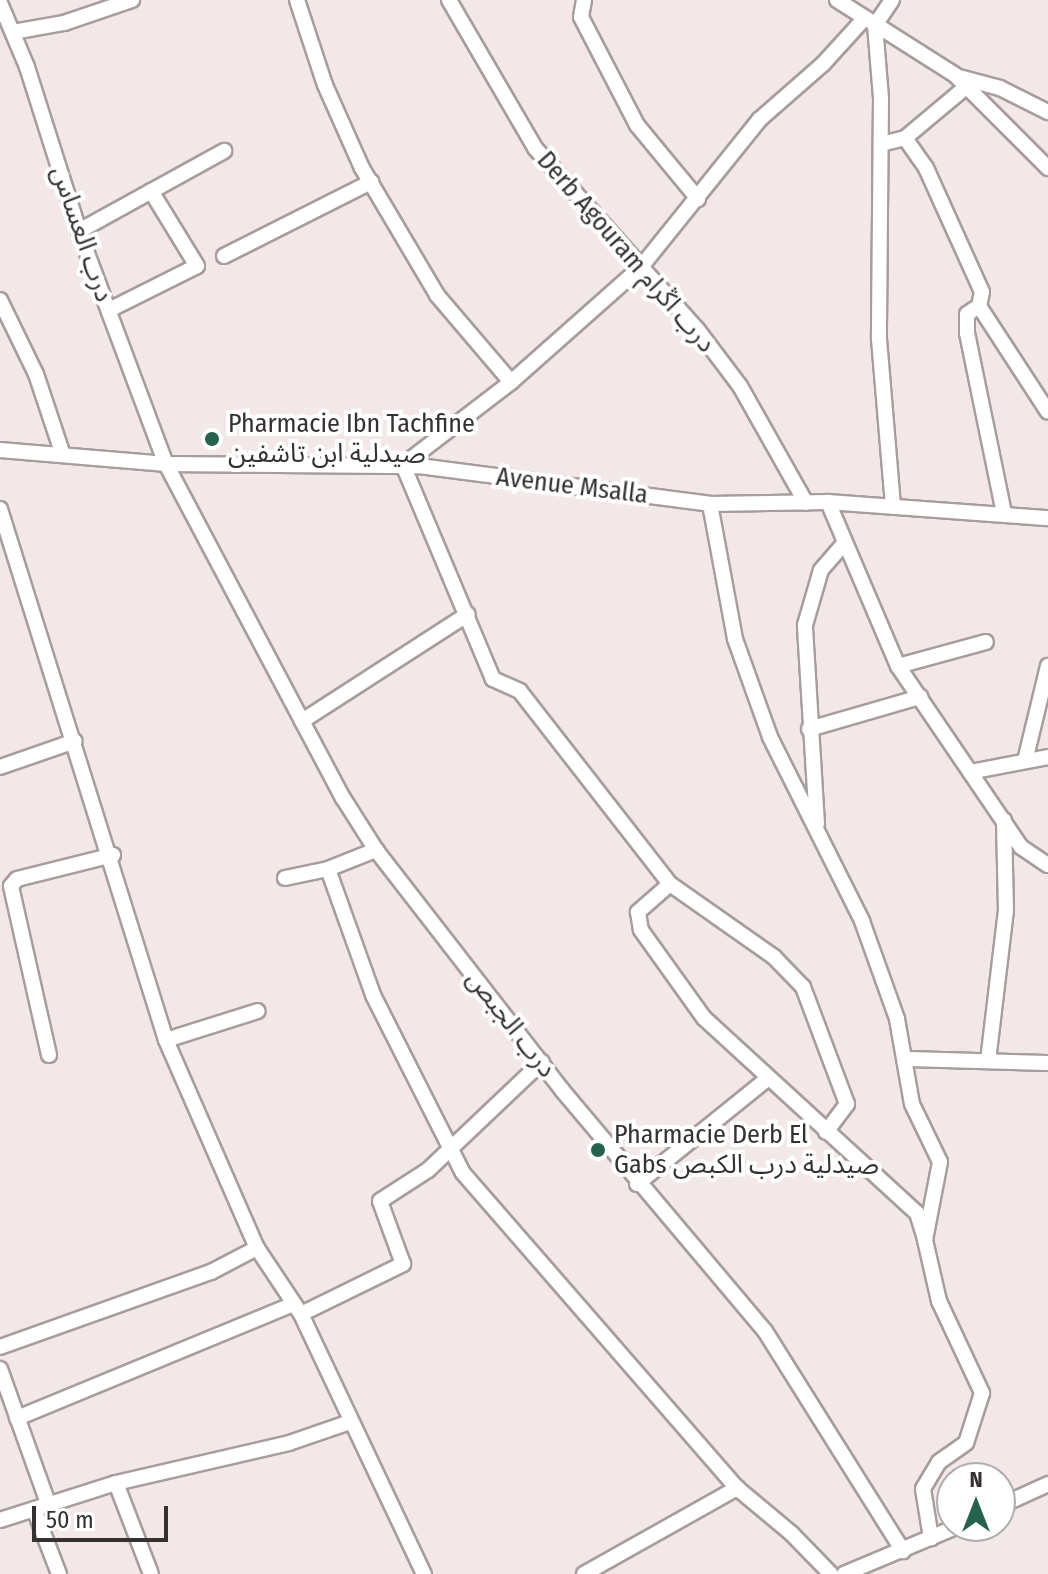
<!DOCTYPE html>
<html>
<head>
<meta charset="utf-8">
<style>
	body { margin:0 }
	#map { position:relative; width:1048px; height:1574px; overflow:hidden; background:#f2e8e8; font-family:"Fira Sans Condensed","Noto Sans Arabic",sans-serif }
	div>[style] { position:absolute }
	.roads { filter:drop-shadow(2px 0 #a69d9d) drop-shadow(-2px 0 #a69d9d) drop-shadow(0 2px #a69d9d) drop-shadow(0 -2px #a69d9d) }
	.street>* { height:14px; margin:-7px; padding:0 7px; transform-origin:7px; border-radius:7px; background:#fff }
	.dots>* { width:22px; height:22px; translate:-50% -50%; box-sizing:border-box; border:4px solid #fff; border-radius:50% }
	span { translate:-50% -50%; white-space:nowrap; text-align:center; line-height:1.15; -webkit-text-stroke:8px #fff; paint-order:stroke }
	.street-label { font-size:26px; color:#353131 }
	.poi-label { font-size:26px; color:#353131 }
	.left { translate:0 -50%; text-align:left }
	.north { position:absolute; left:936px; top:1462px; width:80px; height:80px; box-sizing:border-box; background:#fff; border:2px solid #aeadad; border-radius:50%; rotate:0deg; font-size:22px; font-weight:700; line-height:32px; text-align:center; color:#353131 }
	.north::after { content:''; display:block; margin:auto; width:28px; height:36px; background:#26624d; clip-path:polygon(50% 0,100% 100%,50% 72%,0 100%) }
	.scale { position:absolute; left:32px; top:1506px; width:136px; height:36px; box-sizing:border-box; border:4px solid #353131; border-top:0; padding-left:10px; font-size:24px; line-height:28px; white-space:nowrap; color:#353131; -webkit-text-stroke:6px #fff; paint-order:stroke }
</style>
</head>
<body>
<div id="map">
	<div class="roads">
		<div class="street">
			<i style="left:297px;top:0;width:89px;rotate:71.8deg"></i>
			<i style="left:325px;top:85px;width:91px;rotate:66deg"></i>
			<i style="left:362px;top:168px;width:147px;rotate:59.4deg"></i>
			<i style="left:437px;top:295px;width:114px;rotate:49.6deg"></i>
			<i style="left:449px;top:0;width:171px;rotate:59.8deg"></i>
			<i style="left:535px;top:148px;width:243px;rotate:48.2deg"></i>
			<i style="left:697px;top:329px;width:71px;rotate:53deg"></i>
			<i style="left:740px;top:386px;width:134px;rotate:60.6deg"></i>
			<i style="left:584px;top:0;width:17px;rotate:100deg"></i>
			<i style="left:581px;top:17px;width:122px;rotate:62.6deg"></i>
			<i style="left:637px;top:125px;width:96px;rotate:50.5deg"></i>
			<i style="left:837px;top:0;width:140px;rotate:32.4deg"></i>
			<i style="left:955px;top:75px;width:132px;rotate:45deg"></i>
			<i style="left:892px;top:0;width:30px;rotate:124deg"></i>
			<i style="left:875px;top:25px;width:73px;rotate:85.3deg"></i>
			<i style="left:881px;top:98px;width:241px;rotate:90.5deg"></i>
			<i style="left:879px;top:339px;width:168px;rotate:85.2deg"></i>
			<i style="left:0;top:3px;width:69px;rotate:67.1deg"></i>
			<i style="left:27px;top:67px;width:178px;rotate:72.4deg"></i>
			<i style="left:81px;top:237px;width:242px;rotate:69.5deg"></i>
			<i style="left:166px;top:464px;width:378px;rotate:62.1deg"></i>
			<i style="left:343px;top:798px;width:62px;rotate:57.6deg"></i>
			<i style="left:376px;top:850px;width:304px;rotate:52.2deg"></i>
			<i style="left:562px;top:1090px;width:315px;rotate:49.9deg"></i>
			<i style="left:765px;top:1331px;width:260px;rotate:57.9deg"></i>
			<i style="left:13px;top:32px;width:52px;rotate:-10deg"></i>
			<i style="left:64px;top:23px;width:72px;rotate:-18.7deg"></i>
			<i style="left:959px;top:77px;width:42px;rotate:15deg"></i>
			<i style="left:1000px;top:88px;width:54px;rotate:26.6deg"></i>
			<i style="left:905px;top:138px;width:87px;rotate:-39.9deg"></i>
			<i style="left:881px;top:144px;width:25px;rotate:-14deg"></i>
			<i style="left:905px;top:138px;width:37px;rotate:55deg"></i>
			<i style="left:926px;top:168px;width:136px;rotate:65.7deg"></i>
			<i style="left:982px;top:292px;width:14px;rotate:102deg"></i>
			<i style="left:979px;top:306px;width:126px;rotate:56.9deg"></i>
			<i style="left:79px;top:231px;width:166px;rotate:-28.9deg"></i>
			<i style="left:224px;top:256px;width:165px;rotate:-26.7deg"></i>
			<i style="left:0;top:300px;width:82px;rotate:64.1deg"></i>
			<i style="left:36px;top:374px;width:85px;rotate:71.6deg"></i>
			<i style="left:979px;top:306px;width:14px;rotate:146deg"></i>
			<i style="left:967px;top:314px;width:19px;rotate:90deg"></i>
			<i style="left:967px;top:333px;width:184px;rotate:78.4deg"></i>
			<i style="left:109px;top:310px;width:98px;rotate:-26.6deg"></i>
			<i style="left:197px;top:266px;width:88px;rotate:-121.5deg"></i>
			<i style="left:0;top:450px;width:167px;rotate:4.8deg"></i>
			<i style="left:166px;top:464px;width:253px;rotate:0.5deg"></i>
			<i style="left:419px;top:466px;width:293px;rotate:7.4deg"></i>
			<i style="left:710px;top:504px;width:118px;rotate:-1deg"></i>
			<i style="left:828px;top:502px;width:221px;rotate:4.2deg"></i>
			<i style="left:828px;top:502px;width:178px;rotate:66.9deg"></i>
			<i style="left:898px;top:666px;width:219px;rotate:55.8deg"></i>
			<i style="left:1021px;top:847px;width:32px;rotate:34deg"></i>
			<i style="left:710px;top:504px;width:137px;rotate:79.5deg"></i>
			<i style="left:735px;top:639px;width:104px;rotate:70.3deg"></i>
			<i style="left:770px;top:737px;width:206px;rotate:63.4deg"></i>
			<i style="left:862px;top:921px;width:104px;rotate:70.3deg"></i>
			<i style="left:897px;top:1019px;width:86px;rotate:80deg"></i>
			<i style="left:912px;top:1104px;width:64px;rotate:64.2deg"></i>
			<i style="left:940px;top:1162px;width:79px;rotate:100.9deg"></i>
			<i style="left:925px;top:1240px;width:63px;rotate:77.1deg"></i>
			<i style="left:939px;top:1301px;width:102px;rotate:64.9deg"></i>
			<i style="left:982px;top:1393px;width:52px;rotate:107.7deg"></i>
			<i style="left:966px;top:1443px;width:33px;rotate:145deg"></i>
			<i style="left:939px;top:1462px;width:31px;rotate:121deg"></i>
			<i style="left:923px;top:1489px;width:50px;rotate:80.7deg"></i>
			<i style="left:0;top:509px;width:556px;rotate:72.64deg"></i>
			<i style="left:166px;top:1040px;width:227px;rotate:66.4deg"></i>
			<i style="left:257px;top:1248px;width:79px;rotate:56.3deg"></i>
			<i style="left:301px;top:1314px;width:288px;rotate:64.7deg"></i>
			<i style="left:898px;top:666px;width:91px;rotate:-15.3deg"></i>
			<i style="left:302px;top:721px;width:197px;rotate:-32.8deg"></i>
			<i style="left:809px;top:729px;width:116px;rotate:-16.1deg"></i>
			<i style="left:1025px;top:761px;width:98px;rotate:-76.4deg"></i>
			<i style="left:0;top:767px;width:79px;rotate:-19.1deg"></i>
			<i style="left:970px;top:772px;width:79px;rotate:-10.9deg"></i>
			<i style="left:817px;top:824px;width:199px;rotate:-93.5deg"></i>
			<i style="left:805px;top:625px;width:57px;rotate:-73.8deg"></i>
			<i style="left:821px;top:570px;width:35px;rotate:-49deg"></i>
			<i style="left:328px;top:869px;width:134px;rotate:70.3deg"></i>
			<i style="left:373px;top:995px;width:199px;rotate:63.2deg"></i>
			<i style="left:463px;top:1173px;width:417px;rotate:49deg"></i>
			<i style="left:737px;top:1488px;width:70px;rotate:39.8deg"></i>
			<i style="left:791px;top:1533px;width:57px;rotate:45.7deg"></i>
			<i style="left:285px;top:878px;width:44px;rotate:-11.8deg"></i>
			<i style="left:328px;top:869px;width:52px;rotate:-21.6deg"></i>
			<i style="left:670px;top:884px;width:43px;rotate:138.8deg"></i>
			<i style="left:638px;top:912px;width:18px;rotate:81deg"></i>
			<i style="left:641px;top:930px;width:108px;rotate:54.4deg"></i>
			<i style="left:704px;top:1018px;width:289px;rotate:42.5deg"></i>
			<i style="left:917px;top:1213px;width:28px;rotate:73deg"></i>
			<i style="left:166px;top:1040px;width:96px;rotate:-17.5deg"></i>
			<i style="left:49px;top:1055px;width:173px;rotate:-102.7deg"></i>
			<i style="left:11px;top:886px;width:9px;rotate:-49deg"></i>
			<i style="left:17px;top:879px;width:99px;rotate:-14deg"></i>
			<i style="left:907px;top:1059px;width:141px;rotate:1.6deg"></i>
			<i style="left:988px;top:1061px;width:152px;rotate:-83.2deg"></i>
			<i style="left:1006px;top:910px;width:90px;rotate:-91.3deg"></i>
			<i style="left:826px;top:1132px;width:35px;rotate:-53deg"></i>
			<i style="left:847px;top:1104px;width:125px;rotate:-110.6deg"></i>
			<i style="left:803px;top:987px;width:42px;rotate:-134deg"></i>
			<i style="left:774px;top:957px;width:127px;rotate:-144.9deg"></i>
			<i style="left:670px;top:884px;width:244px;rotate:-127.9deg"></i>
			<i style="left:520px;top:691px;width:30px;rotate:-156deg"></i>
			<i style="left:493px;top:679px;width:232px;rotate:-112.8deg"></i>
			<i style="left:403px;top:465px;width:136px;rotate:-37.5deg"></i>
			<i style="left:511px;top:382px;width:174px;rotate:-41.5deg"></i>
			<i style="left:641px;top:267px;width:189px;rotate:-51.2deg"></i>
			<i style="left:759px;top:120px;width:85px;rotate:-41.2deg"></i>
			<i style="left:823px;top:64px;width:59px;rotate:-47.7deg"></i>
			<i style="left:637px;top:1184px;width:166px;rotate:-38.9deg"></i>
			<i style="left:301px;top:1314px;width:114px;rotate:-26.1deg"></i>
			<i style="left:403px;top:1264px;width:67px;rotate:-110.1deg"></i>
			<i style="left:380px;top:1201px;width:57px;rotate:-32.9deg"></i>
			<i style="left:428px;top:1170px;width:157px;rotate:-43.5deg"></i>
			<i style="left:0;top:1347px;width:224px;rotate:-19.6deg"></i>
			<i style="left:211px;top:1272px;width:52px;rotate:-27.6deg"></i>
			<i style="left:0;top:1369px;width:142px;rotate:70.3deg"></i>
			<i style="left:17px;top:1418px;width:299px;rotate:-22.4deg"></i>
			<i style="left:116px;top:1483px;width:97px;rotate:69deg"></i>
			<i style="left:1000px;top:1506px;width:53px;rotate:-24.6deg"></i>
			<i style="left:34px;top:1509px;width:70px;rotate:69deg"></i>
			<i style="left:0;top:1520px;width:122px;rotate:-17.7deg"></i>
			<i style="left:116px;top:1483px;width:178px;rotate:-13deg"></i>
			<i style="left:289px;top:1443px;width:65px;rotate:-19deg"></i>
			<i style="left:584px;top:1574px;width:176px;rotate:-29.3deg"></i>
			<i style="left:844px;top:1574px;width:124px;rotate:-22.8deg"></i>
		</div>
	</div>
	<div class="dots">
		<i style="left:212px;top:439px;background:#26624d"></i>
		<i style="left:598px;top:1150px;background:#26624d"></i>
	</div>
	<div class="street-label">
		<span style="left:82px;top:234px;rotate:71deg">درب العساس</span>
		<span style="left:626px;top:252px;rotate:49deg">Derb Agouram درب اڭرام</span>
		<span style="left:572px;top:486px;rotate:7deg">Avenue Msalla</span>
		<span style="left:511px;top:1024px;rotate:52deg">درب الجبص</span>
	</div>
	<div class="poi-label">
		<span class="left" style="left:228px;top:439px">Pharmacie Ibn Tachfine<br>صيدلية ابن تاشفين</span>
		<span class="left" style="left:614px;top:1150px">Pharmacie Derb El<br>Gabs صيدلية درب الكبص</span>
	</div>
	<div class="north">N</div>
	<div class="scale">50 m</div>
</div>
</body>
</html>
